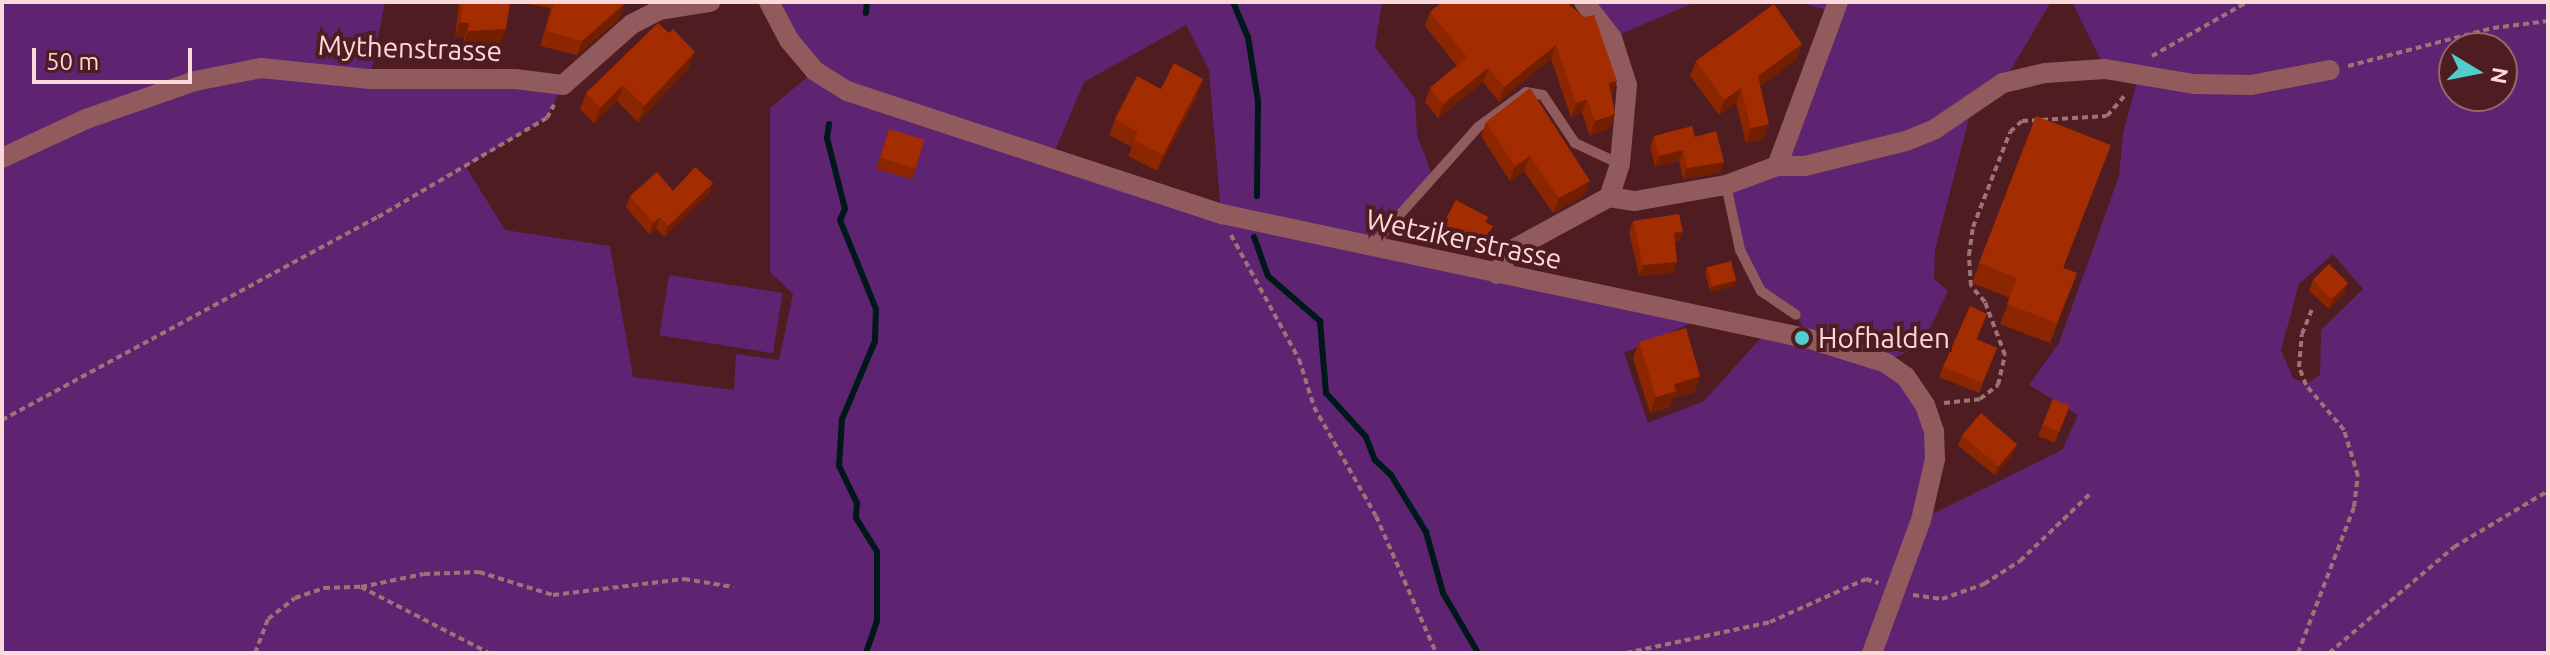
<!DOCTYPE html>
<html>
<head>
<meta charset="utf-8">
<style>
	body { margin:0 }
	#map { position:relative; width:2550px; height:655px; overflow:hidden; background:#4f1c21; font-family:Ubuntu,sans-serif }
	div>[style] { position:absolute }
	.green>* { inset:0; background:#5e2472; transform-origin:0 0 }
	.stream>* { height:6px; margin:-3px; padding:0 3px; transform-origin:3px; border-radius:3px; background:#001819 }
	.path>* { height:4px; margin-top:-2px; transform-origin:0; background:repeating-linear-gradient(90deg,#9e7376 0 6px,transparent 0 10px) }
	.service>* { height:10px; margin:-5px; padding:0 5px; transform-origin:5px; border-radius:5px; background:#915a5d }
	.minor>* { height:20px; margin:-10px; padding:0 10px; transform-origin:10px; border-radius:10px; background:#915a5d }
	.tertiary>* { height:20px; margin:-10px; padding:0 10px; transform-origin:10px; border-radius:10px; background:#915a5d }
	.wall>* { inset:0; background:#8c2601; transform-origin:0 0 }
	.shaded-wall>* { inset:0; background:#721f01 }
	.building>* { inset:0; background:#a32c01; transform-origin:0 0 }
	.dots>* { width:22px; height:22px; translate:-50% -50%; box-sizing:border-box; border:4px solid #4f1c21; border-radius:50% }
	span { translate:-50% -50%; white-space:nowrap; text-align:center; line-height:1.15; -webkit-text-stroke:8px #4f1c21; paint-order:stroke }
	.street-label { font-size:28px; color:#fbd8d9 }
	.poi-label { font-size:28px; color:#fbd8d9 }
	.left { translate:0 -50%; text-align:left }
	.frame { position:absolute; inset:0; border:4px solid #fbd8d9; pointer-events:none }
	.north { position:absolute; left:2438px; top:32px; width:80px; height:80px; box-sizing:border-box; background:#4f1c21; border:2px solid #94676b; border-radius:50%; rotate:100deg; font-size:22px; font-weight:700; line-height:32px; text-align:center; color:#fbd8d9 }
	.north::after { content:''; display:block; margin:auto; width:28px; height:36px; background:#52cdce; clip-path:polygon(50% 0,100% 100%,50% 72%,0 100%) }
	.scale { position:absolute; left:32px; top:48px; width:160px; height:36px; box-sizing:border-box; border:4px solid #fbd8d9; border-top:0; padding-left:10px; font-size:24px; line-height:28px; white-space:nowrap; color:#fbd8d9; -webkit-text-stroke:6px #4f1c21; paint-order:stroke }
</style>
</head>
<body>
<div id="map">
	<div class="green">
		<i style="clip-path:polygon(evenodd,2px 2px,385px 2px,370px 79px,563px 85px,547px 118px,466px 167px,505px 230px,610px 246px,633px 377px,734px 390px,736px 354px,779px 360px,793px 294px,770px 272px,770px 108px,815px 71px,769px 2px,1382px 2px,1375px 47px,1415px 99px,1417px 135px,1432px 174px,1371px 247px,1705px 317px,1624px 353px,1648px 423px,1704px 401px,1768px 330px,1809px 338px,1796px 315px,1761px 291px,1740px 250px,1726px 185px,1777px 166px,1833px 12px,1800px 2px,2051px 2px,2003px 83px,1974px 99px,1935px 250px,1934px 279px,1948px 291px,1922px 344px,1887px 362px,1934px 431px,1922px 519px,2062px 450px,2078px 415px,2029px 385px,2059px 343px,2119px 176px,2123px 134px,2139px 73px,2105px 69px,2072px 2px,2548px 2px,2548px 653px,2px 653px,2px 2px,1186px 25px,1209px 70px,1221px 213px,1053px 155px,1084px 82px,1186px 25px,2px 2px,2454px 48px,2502px 48px,2502px 96px,2454px 96px,2454px 48px,2px 2px,2333px 254px,2363px 289px,2321px 330px,2320px 375px,2306px 384px,2293px 378px,2281px 350px,2299px 284px,2333px 254px)"></i>
		<i style="clip-path:polygon(1584px 2px,1695px 2px,1612px 38px)"></i>
		<i style="left:669px;top:275px;width:115px;height:61px;rotate:9deg"></i>
	</div>
	<div class="stream">
		<i style="left:1233px;top:2px;width:38px;rotate:67deg"></i>
		<i style="left:1248px;top:37px;width:65px;rotate:81.1deg"></i>
		<i style="left:1258px;top:101px;width:95px;rotate:90.6deg"></i>
		<i style="left:866px;top:13px;width:11px;rotate:-85deg"></i>
		<i style="left:829px;top:124px;width:14px;rotate:98deg"></i>
		<i style="left:827px;top:138px;width:73px;rotate:75.8deg"></i>
		<i style="left:845px;top:209px;width:12px;rotate:114deg"></i>
		<i style="left:840px;top:220px;width:96px;rotate:68deg"></i>
		<i style="left:876px;top:309px;width:32px;rotate:92deg"></i>
		<i style="left:875px;top:341px;width:85px;rotate:112.9deg"></i>
		<i style="left:842px;top:419px;width:47px;rotate:93.7deg"></i>
		<i style="left:839px;top:466px;width:41px;rotate:64.1deg"></i>
		<i style="left:857px;top:503px;width:15px;rotate:94deg"></i>
		<i style="left:856px;top:518px;width:40px;rotate:58deg"></i>
		<i style="left:877px;top:552px;width:69px;rotate:90deg"></i>
		<i style="left:877px;top:621px;width:34px;rotate:109deg"></i>
		<i style="left:1254px;top:237px;width:41px;rotate:70.3deg"></i>
		<i style="left:1268px;top:276px;width:69px;rotate:40.9deg"></i>
		<i style="left:1320px;top:321px;width:72px;rotate:85.2deg"></i>
		<i style="left:1326px;top:393px;width:59px;rotate:47.7deg"></i>
		<i style="left:1366px;top:437px;width:25px;rotate:69deg"></i>
		<i style="left:1375px;top:460px;width:22px;rotate:43deg"></i>
		<i style="left:1391px;top:475px;width:67px;rotate:58.4deg"></i>
		<i style="left:1426px;top:532px;width:63px;rotate:74.4deg"></i>
		<i style="left:1443px;top:593px;width:69px;rotate:59.7deg"></i>
	</div>
	<div class="path">
		<i style="left:2152px;top:56px;width:109px;rotate:-29.6deg"></i>
		<i style="left:2348px;top:66px;width:150px;rotate:-14.7deg"></i>
		<i style="left:2493px;top:28px;width:55px;rotate:-7.3deg"></i>
		<i style="left:1231px;top:235px;width:141px;rotate:61.3deg"></i>
		<i style="left:1299px;top:359px;width:50px;rotate:72.6deg"></i>
		<i style="left:1314px;top:407px;width:125px;rotate:60.4deg"></i>
		<i style="left:1376px;top:516px;width:150px;rotate:66.3deg"></i>
		<i style="left:1944px;top:403px;width:36px;rotate:-6deg"></i>
		<i style="left:1980px;top:399px;width:23px;rotate:-38deg"></i>
		<i style="left:1998px;top:385px;width:31px;rotate:-77deg"></i>
		<i style="left:2005px;top:355px;width:57px;rotate:-110.7deg"></i>
		<i style="left:1985px;top:302px;width:21px;rotate:-131deg"></i>
		<i style="left:1971px;top:286px;width:31px;rotate:-94deg"></i>
		<i style="left:1969px;top:255px;width:28px;rotate:-82deg"></i>
		<i style="left:1973px;top:227px;width:102px;rotate:-68.7deg"></i>
		<i style="left:2010px;top:132px;width:16px;rotate:-43deg"></i>
		<i style="left:2022px;top:121px;width:85px;rotate:-3.4deg"></i>
		<i style="left:2107px;top:116px;width:30px;rotate:-49deg"></i>
		<i style="left:2px;top:420px;width:427px;rotate:-28.4deg"></i>
		<i style="left:378px;top:217px;width:196px;rotate:-30.4deg"></i>
		<i style="left:547px;top:118px;width:15px;rotate:-62deg"></i>
		<i style="left:361px;top:587px;width:64px;rotate:-11.7deg"></i>
		<i style="left:424px;top:574px;width:55px;rotate:-2.1deg"></i>
		<i style="left:479px;top:572px;width:77px;rotate:17.3deg"></i>
		<i style="left:553px;top:595px;width:132px;rotate:-7deg"></i>
		<i style="left:684px;top:579px;width:50px;rotate:9.3deg"></i>
		<i style="left:1913px;top:595px;width:29px;rotate:8deg"></i>
		<i style="left:1942px;top:599px;width:45px;rotate:-19.7deg"></i>
		<i style="left:1984px;top:584px;width:43px;rotate:-32.6deg"></i>
		<i style="left:2020px;top:561px;width:100px;rotate:-43.8deg"></i>
		<i style="left:255px;top:653px;width:36px;rotate:-69deg"></i>
		<i style="left:268px;top:619px;width:34px;rotate:-38deg"></i>
		<i style="left:295px;top:598px;width:31px;rotate:-19deg"></i>
		<i style="left:324px;top:588px;width:37px;rotate:-2deg"></i>
		<i style="left:361px;top:587px;width:144px;rotate:27.3deg"></i>
		<i style="left:1626px;top:653px;width:147px;rotate:-12.1deg"></i>
		<i style="left:1770px;top:622px;width:105px;rotate:-24.1deg"></i>
		<i style="left:1866px;top:579px;width:13px;rotate:18deg"></i>
		<i style="left:2298px;top:653px;width:156px;rotate:-69deg"></i>
		<i style="left:2354px;top:507px;width:31px;rotate:-83deg"></i>
		<i style="left:2358px;top:476px;width:48px;rotate:-106.9deg"></i>
		<i style="left:2344px;top:430px;width:59px;rotate:-130.2deg"></i>
		<i style="left:2306px;top:385px;width:19px;rotate:-111deg"></i>
		<i style="left:2299px;top:367px;width:33px;rotate:-85deg"></i>
		<i style="left:2302px;top:334px;width:29px;rotate:-68deg"></i>
		<i style="left:2329px;top:653px;width:164px;rotate:-40.3deg"></i>
		<i style="left:2454px;top:547px;width:109px;rotate:-30.8deg"></i>
	</div>
	<div class="service">
		<i style="left:1726px;top:185px;width:66px;rotate:77.8deg"></i>
		<i style="left:1740px;top:250px;width:46px;rotate:62.9deg"></i>
		<i style="left:1761px;top:291px;width:42px;rotate:34.4deg"></i>
		<i style="left:1370px;top:248px;width:162px;rotate:-48.2deg"></i>
		<i style="left:1478px;top:127px;width:59px;rotate:-36.1deg"></i>
		<i style="left:1526px;top:92px;width:17px;rotate:10deg"></i>
		<i style="left:1543px;top:95px;width:58px;rotate:56.3deg"></i>
		<i style="left:1575px;top:143px;width:50px;rotate:25deg"></i>
	</div>
	<div class="minor">
		<i style="left:1584px;top:2px;width:46px;rotate:52.1deg"></i>
		<i style="left:1612px;top:38px;width:49px;rotate:72.3deg"></i>
		<i style="left:1627px;top:85px;width:79px;rotate:95.1deg"></i>
		<i style="left:1620px;top:164px;width:35px;rotate:108deg"></i>
		<i style="left:2px;top:158px;width:93px;rotate:-24.9deg"></i>
		<i style="left:86px;top:119px;width:115px;rotate:-19.2deg"></i>
		<i style="left:195px;top:81px;width:67px;rotate:-11.1deg"></i>
		<i style="left:261px;top:68px;width:110px;rotate:5.8deg"></i>
		<i style="left:370px;top:79px;width:145px"></i>
		<i style="left:515px;top:79px;width:48px;rotate:7.1deg"></i>
		<i style="left:563px;top:85px;width:92px;rotate:-41.5deg"></i>
		<i style="left:632px;top:24px;width:31px;rotate:-27deg"></i>
		<i style="left:660px;top:10px;width:51px;rotate:-9.1deg"></i>
		<i style="left:1777px;top:166px;width:28px"></i>
		<i style="left:1805px;top:166px;width:104px;rotate:-13.9deg"></i>
		<i style="left:1906px;top:141px;width:31px;rotate:-22deg"></i>
		<i style="left:1935px;top:129px;width:82px;rotate:-34.1deg"></i>
		<i style="left:2003px;top:83px;width:43px;rotate:-13.4deg"></i>
		<i style="left:2045px;top:73px;width:60px;rotate:-3.8deg"></i>
		<i style="left:2105px;top:69px;width:90px;rotate:9.6deg"></i>
		<i style="left:2194px;top:84px;width:57px;rotate:1deg"></i>
		<i style="left:2251px;top:85px;width:80px;rotate:-10.8deg"></i>
		<i style="left:1497px;top:274px;width:26px;rotate:-61deg"></i>
		<i style="left:1510px;top:251px;width:113px;rotate:-28.6deg"></i>
		<i style="left:1609px;top:197px;width:26px;rotate:9deg"></i>
		<i style="left:1635px;top:201px;width:92px;rotate:-10deg"></i>
		<i style="left:1726px;top:185px;width:54px;rotate:-20.4deg"></i>
		<i style="left:1777px;top:166px;width:175px;rotate:-69.6deg"></i>
	</div>
	<div class="tertiary">
		<i style="left:769px;top:2px;width:43px;rotate:62.2deg"></i>
		<i style="left:789px;top:40px;width:40px;rotate:50deg"></i>
		<i style="left:815px;top:71px;width:38px;rotate:32deg"></i>
		<i style="left:847px;top:91px;width:395px;rotate:18.2deg"></i>
		<i style="left:1222px;top:214px;width:601px;rotate:12deg"></i>
		<i style="left:1810px;top:339px;width:80px;rotate:17.5deg"></i>
		<i style="left:1886px;top:363px;width:24px;rotate:35deg"></i>
		<i style="left:1906px;top:377px;width:34px;rotate:56deg"></i>
		<i style="left:1925px;top:405px;width:28px;rotate:71deg"></i>
		<i style="left:1934px;top:431px;width:28px;rotate:88deg"></i>
		<i style="left:1935px;top:459px;width:63px;rotate:102.9deg"></i>
		<i style="left:1921px;top:520px;width:142px;rotate:110.2deg"></i>
	</div>
	<div class="wall">
		<i style="clip-path:polygon(459px 2px,510px 2px,501px 43px,463px 45px,464px 38px,455px 37px)"></i>
		<i style="clip-path:polygon(516px 2px,625px 2px,619px 19px,577px 55px,540px 46px,551px 8px)"></i>
		<i style="clip-path:polygon(1566px 2px,1612px 95px,1615px 114px,1610px 128px,1590px 136px,1582px 113px,1571px 117px,1551px 59px,1499px 102px,1483px 82px,1438px 118px,1425px 102px,1430px 88px,1457px 66px,1425px 26px,1430px 12px)"></i>
		<i style="clip-path:polygon(1797px 59px,1760px 86px,1764px 139px,1746px 143px,1736px 103px,1719px 115px,1690px 76px,1696px 61px)"></i>
		<i style="clip-path:polygon(689px 68px,638px 122px,617px 101px,594px 123px,580px 109px,586px 93px)"></i>
		<i style="clip-path:polygon(1161px 89px,1198px 95px,1157px 171px,1128px 156px,1132px 147px,1109px 135px,1115px 119px)"></i>
		<i style="clip-path:polygon(2036px 116px,2064px 268px,2077px 273px,2050px 343px,2000px 324px,2010px 298px,1972px 283px)"></i>
		<i style="clip-path:polygon(1486px 122px,1585px 195px,1553px 213px,1524px 171px,1510px 181px,1481px 136px)"></i>
		<i style="clip-path:polygon(889px 129px,916px 168px,912px 179px,876px 169px)"></i>
		<i style="clip-path:polygon(1654px 136px,1695px 137px,1724px 162px,1720px 173px,1683px 179px,1679px 161px,1655px 167px,1650px 147px)"></i>
		<i style="clip-path:polygon(713px 183px,709px 194px,664px 237px,656px 228px,649px 234px,626px 207px,630px 196px,673px 191px)"></i>
		<i style="clip-path:polygon(1488px 217px,1486px 223px,1489px 237px,1479px 255px,1437px 239px,1441px 228px)"></i>
		<i style="clip-path:polygon(1633px 221px,1683px 231px,1679px 242px,1675px 242px,1677px 262px,1673px 273px,1639px 276px,1629px 232px)"></i>
		<i style="clip-path:polygon(1707px 267px,1736px 280px,1734px 286px,1710px 292px,1705px 272px)"></i>
		<i style="clip-path:polygon(2313px 280px,2344px 294px,2329px 309px,2309px 291px)"></i>
		<i style="clip-path:polygon(1987px 314px,1977px 339px,1997px 348px,1979px 393px,1939px 377px,1943px 367px)"></i>
		<i style="clip-path:polygon(1639px 342px,1700px 376px,1694px 392px,1673px 398px,1670px 407px,1650px 413px,1633px 358px)"></i>
		<i style="left:2053px;top:399px;width:18px;height:40px;rotate:22deg"></i>
		<i style="clip-path:polygon(1962px 435px,2013px 455px,1995px 475px,1958px 446px)"></i>
	</div>
	<div class="shaded-wall">
		<i style="clip-path:polygon(624px 4px,619px 19px,577px 55px,582px 41px)"></i>
		<i style="clip-path:polygon(460px 22px,469px 23px,464px 38px,455px 37px)"></i>
		<i style="clip-path:polygon(506px 29px,501px 43px,463px 45px,468px 31px)"></i>
		<i style="clip-path:polygon(1802px 44px,1797px 59px,1752px 91px,1758px 76px)"></i>
		<i style="clip-path:polygon(1556px 45px,1551px 59px,1499px 102px,1504px 87px)"></i>
		<i style="clip-path:polygon(695px 52px,689px 68px,638px 122px,644px 106px)"></i>
		<i style="clip-path:polygon(1488px 68px,1483px 82px,1438px 118px,1443px 104px)"></i>
		<i style="clip-path:polygon(1203px 79px,1198px 95px,1157px 171px,1163px 155px)"></i>
		<i style="clip-path:polygon(1617px 81px,1612px 95px,1609px 83px)"></i>
		<i style="clip-path:polygon(623px 85px,617px 101px,594px 123px,600px 108px)"></i>
		<i style="clip-path:polygon(1741px 88px,1736px 103px,1719px 115px,1724px 100px)"></i>
		<i style="clip-path:polygon(1587px 99px,1582px 113px,1571px 117px,1576px 103px)"></i>
		<i style="clip-path:polygon(1615px 114px,1610px 128px,1590px 136px,1595px 121px)"></i>
		<i style="clip-path:polygon(1769px 124px,1764px 139px,1746px 143px,1751px 128px)"></i>
		<i style="clip-path:polygon(1683px 150px,1679px 161px,1655px 167px,1659px 156px)"></i>
		<i style="clip-path:polygon(1530px 156px,1524px 171px,1510px 181px,1515px 166px)"></i>
		<i style="clip-path:polygon(1724px 162px,1720px 173px,1683px 179px,1687px 168px)"></i>
		<i style="clip-path:polygon(1590px 181px,1585px 195px,1553px 213px,1559px 198px)"></i>
		<i style="clip-path:polygon(713px 183px,709px 194px,664px 237px,668px 226px)"></i>
		<i style="clip-path:polygon(660px 217px,656px 228px,649px 234px,653px 223px)"></i>
		<i style="clip-path:polygon(1493px 226px,1489px 237px,1479px 255px,1483px 244px)"></i>
		<i style="clip-path:polygon(1683px 231px,1679px 242px,1670px 244px,1674px 233px)"></i>
		<i style="clip-path:polygon(1677px 262px,1673px 273px,1639px 276px,1643px 265px)"></i>
		<i style="clip-path:polygon(1736px 280px,1734px 286px,1710px 292px,1712px 286px)"></i>
		<i style="clip-path:polygon(2348px 283px,2344px 294px,2329px 309px,2333px 298px)"></i>
		<i style="clip-path:polygon(1700px 376px,1694px 392px,1673px 398px,1670px 407px,1650px 413px,1656px 397px,1674px 384px)"></i>
		<i style="clip-path:polygon(2017px 444px,2013px 455px,1995px 475px,1999px 464px)"></i>
	</div>
	<div class="building">
		<i style="clip-path:polygon(463px 2px,510px 2px,506px 29px,468px 31px,469px 23px,460px 22px)"></i>
		<i style="clip-path:polygon(554px 2px,625px 2px,624px 4px,582px 41px,546px 31px)"></i>
		<i style="clip-path:polygon(1442px 2px,1566px 2px,1584px 17px,1594px 15px,1617px 81px,1609px 83px,1615px 114px,1595px 121px,1587px 99px,1576px 103px,1556px 45px,1504px 87px,1488px 68px,1443px 104px,1430px 88px,1467px 57px,1430px 12px)"></i>
		<i style="clip-path:polygon(1774px 4px,1802px 44px,1758px 76px,1769px 124px,1751px 128px,1741px 88px,1724px 100px,1696px 61px)"></i>
		<i style="clip-path:polygon(658px 23px,669px 33px,673px 29px,695px 52px,644px 106px,623px 85px,600px 108px,586px 93px)"></i>
		<i style="clip-path:polygon(1174px 63px,1203px 79px,1163px 155px,1134px 140px,1138px 132px,1115px 119px,1137px 76px,1161px 89px)"></i>
		<i style="clip-path:polygon(1530px 88px,1590px 181px,1559px 198px,1530px 156px,1515px 166px,1486px 122px)"></i>
		<i style="clip-path:polygon(2036px 116px,2111px 145px,2063px 268px,2077px 273px,2057px 323px,2007px 304px,2017px 278px,1979px 263px)"></i>
		<i style="clip-path:polygon(1692px 126px,1695px 137px,1716px 131px,1724px 162px,1687px 168px,1683px 150px,1659px 156px,1654px 136px)"></i>
		<i style="left:889px;top:129px;width:37px;height:30px;rotate:17deg"></i>
		<i style="clip-path:polygon(695px 167px,713px 183px,668px 226px,660px 217px,653px 223px,630px 196px,657px 172px,673px 191px)"></i>
		<i style="clip-path:polygon(1456px 200px,1488px 217px,1485px 222px,1493px 226px,1483px 244px,1441px 228px)"></i>
		<i style="clip-path:polygon(1679px 214px,1683px 231px,1674px 233px,1677px 262px,1643px 265px,1633px 221px)"></i>
		<i style="left:1731px;top:261px;width:20px;height:25px;rotate:75deg"></i>
		<i style="left:2329px;top:264px;width:27px;height:23px;rotate:45deg"></i>
		<i style="clip-path:polygon(1970px 306px,1987px 314px,1976px 339px,1997px 348px,1982px 383px,1943px 367px)"></i>
		<i style="clip-path:polygon(1686px 328px,1700px 376px,1674px 384px,1676px 391px,1656px 397px,1639px 342px)"></i>
		<i style="left:2053px;top:399px;width:18px;height:28px;rotate:22deg"></i>
		<i style="left:1981px;top:413px;width:48px;height:29px;rotate:41deg"></i>
	</div>
	<div class="dots">
		<i style="left:1802px;top:338px;background:#52cdce"></i>
	</div>
	<div class="street-label">
		<span style="left:410px;top:48px;rotate:2deg">Mythenstrasse</span>
		<span style="left:1464px;top:239px;rotate:12deg">Wetzikerstrasse</span>
	</div>
	<div class="poi-label">
		<span class="left" style="left:1818px;top:338px">Hofhalden</span>
	</div>
	<div class="frame"></div>
	<div class="north">N</div>
	<div class="scale">50 m</div>
</div>
</body>
</html>
